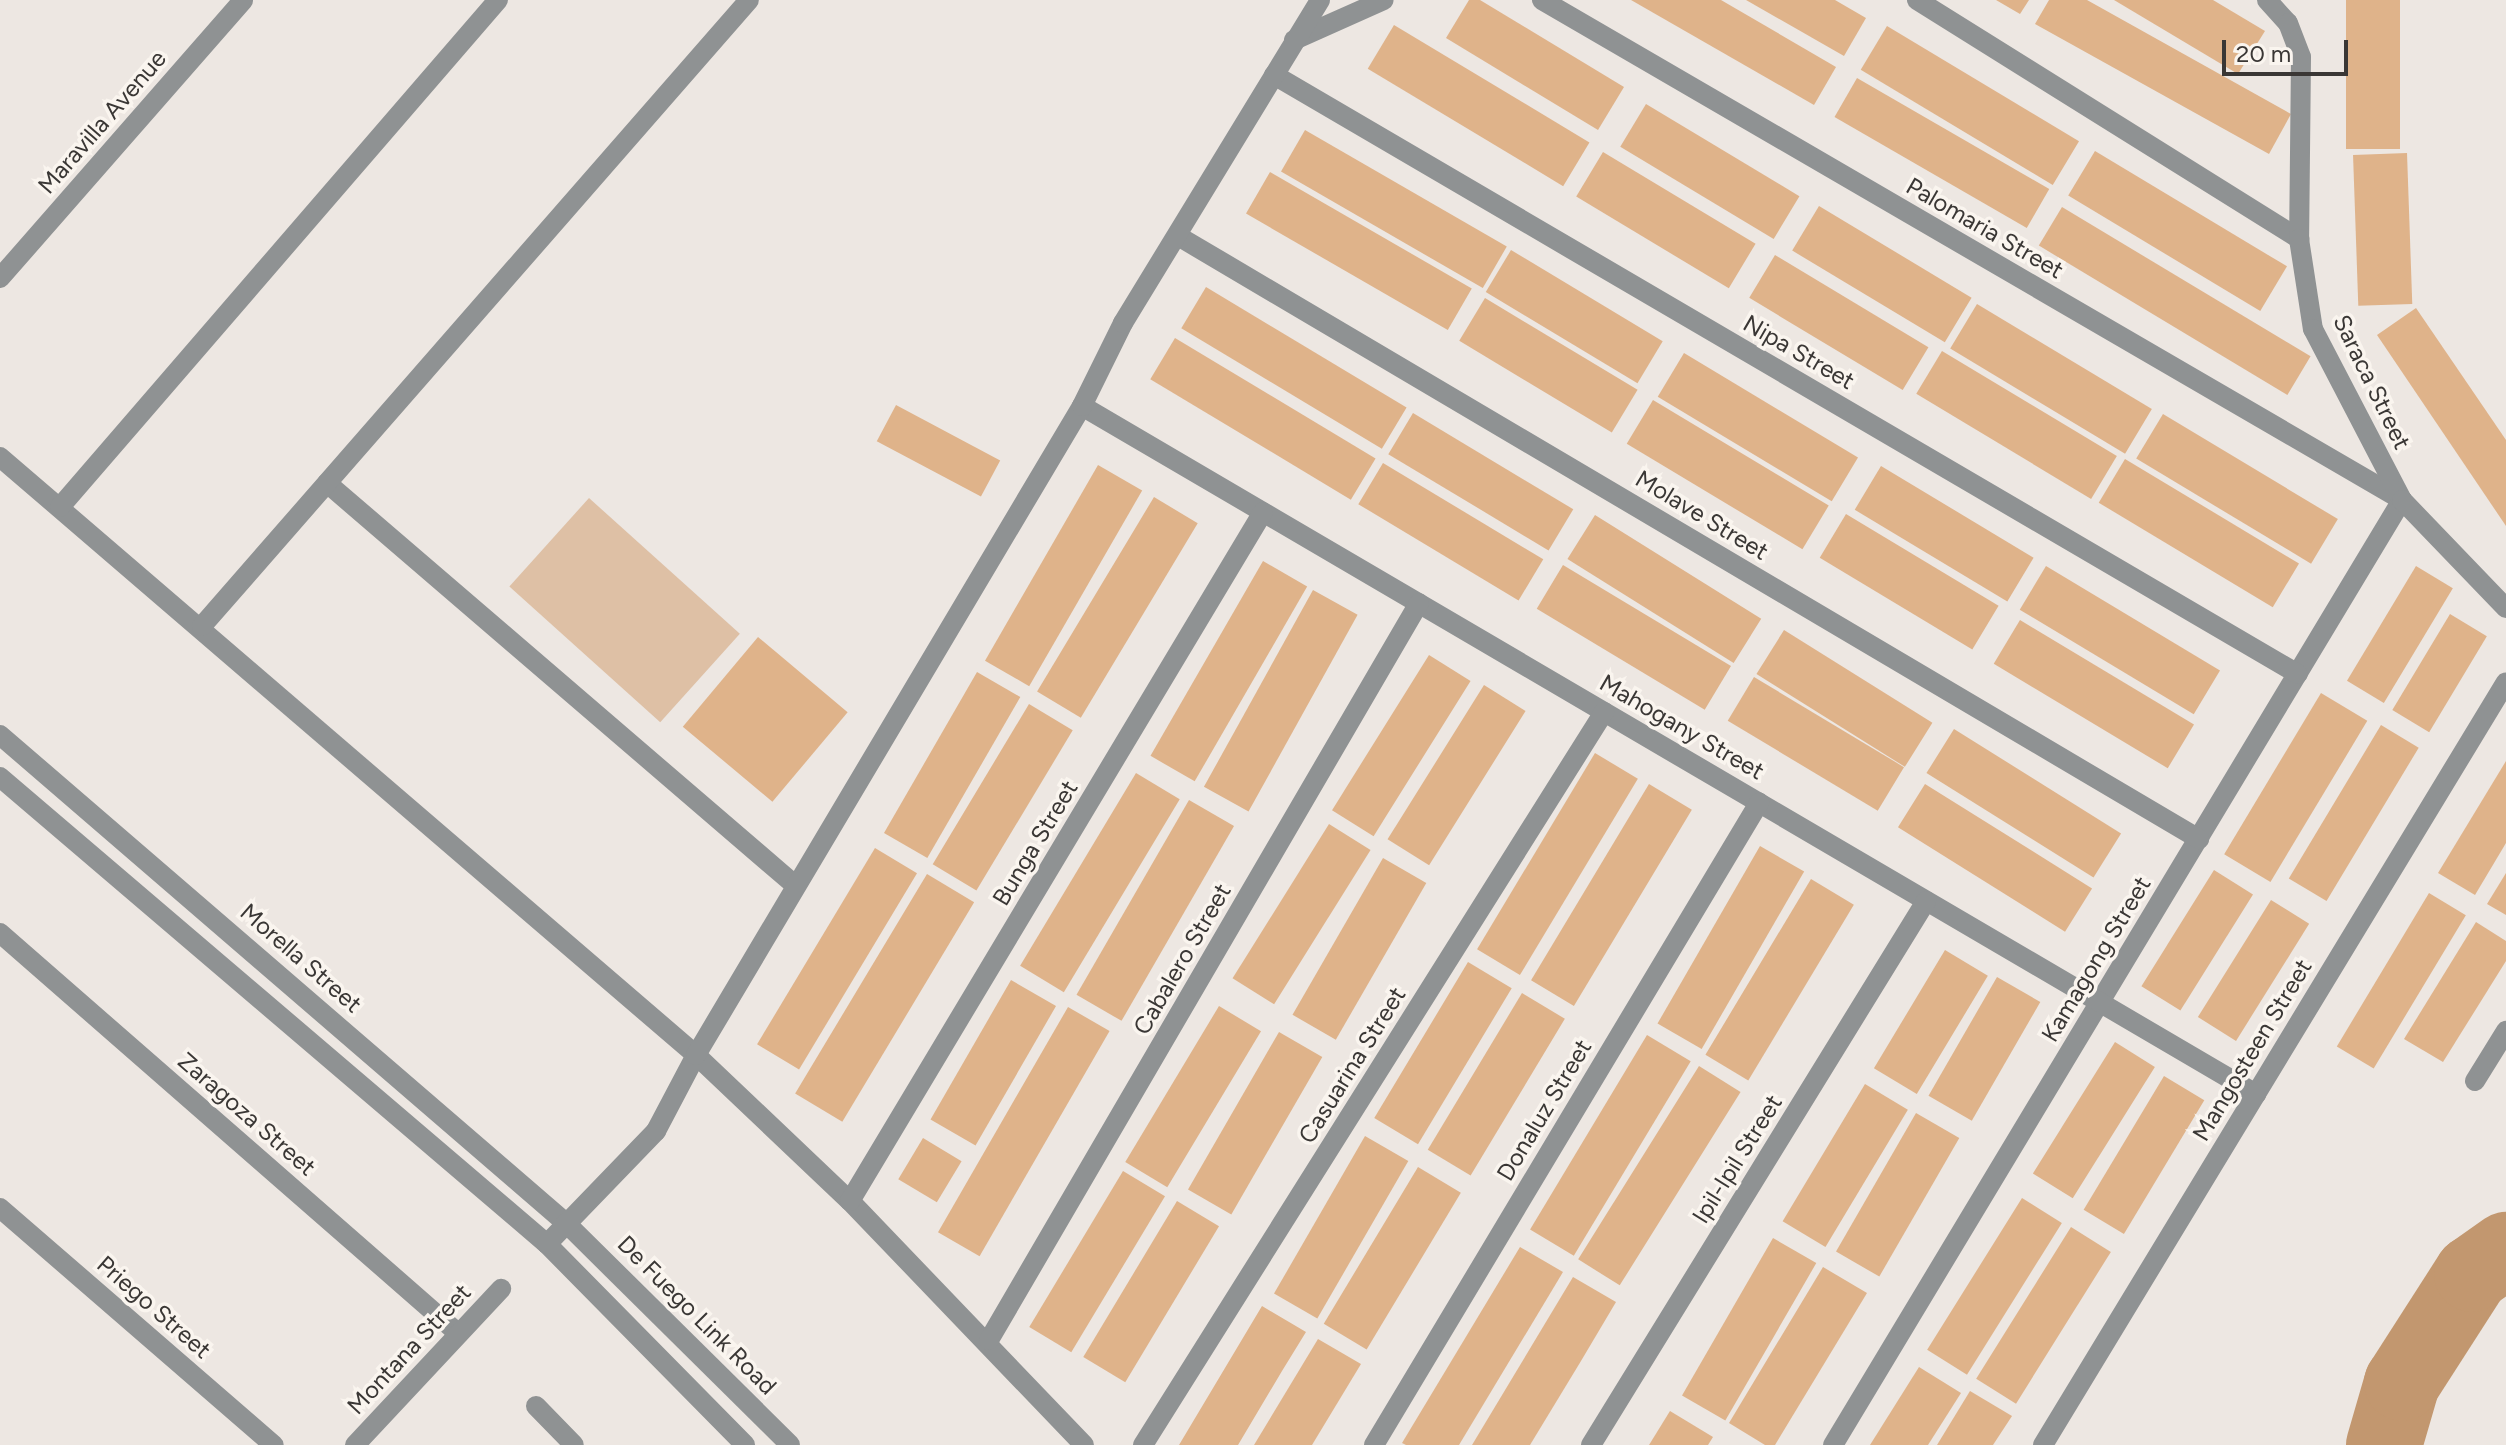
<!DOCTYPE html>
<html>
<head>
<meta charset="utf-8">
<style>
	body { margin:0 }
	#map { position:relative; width:2506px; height:1445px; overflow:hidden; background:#ede7e2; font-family:Figtree,sans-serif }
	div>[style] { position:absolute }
	.green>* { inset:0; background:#dec0a5; transform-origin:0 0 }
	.river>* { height:76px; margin:-38px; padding:0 38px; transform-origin:38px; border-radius:38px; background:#c2976f }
	.building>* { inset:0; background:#dfb38a; transform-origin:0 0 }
	.minor>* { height:20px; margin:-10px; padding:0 10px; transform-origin:10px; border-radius:10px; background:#8f9293 }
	span { translate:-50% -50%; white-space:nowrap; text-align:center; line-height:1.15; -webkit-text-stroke:7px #faf5ef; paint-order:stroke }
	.street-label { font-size:24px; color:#3a3735 }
	.scale { position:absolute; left:2222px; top:40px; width:126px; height:36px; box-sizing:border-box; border:4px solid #3a3735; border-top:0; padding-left:10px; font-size:24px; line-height:28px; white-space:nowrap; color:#3a3735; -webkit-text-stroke:6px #faf5ef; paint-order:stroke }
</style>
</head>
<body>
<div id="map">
	<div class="green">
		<i style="left:589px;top:498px;width:203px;height:119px;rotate:42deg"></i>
	</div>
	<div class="river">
		<i style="left:2384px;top:1445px;width:65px;rotate:-73.8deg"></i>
		<i style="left:2402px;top:1383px;width:130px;rotate:-57.3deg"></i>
		<i style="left:2472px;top:1274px;width:42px;rotate:-35.2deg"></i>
	</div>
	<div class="building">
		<i style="clip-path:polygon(1469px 0,1480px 0,1624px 87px,1598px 130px,1446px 38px)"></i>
		<i style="clip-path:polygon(1631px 0,1721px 0,1836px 67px,1814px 105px)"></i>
		<i style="clip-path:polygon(1746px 0,1835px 0,1866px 18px,1844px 56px)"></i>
		<i style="clip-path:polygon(1996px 0,2029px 0,2020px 14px)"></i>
		<i style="clip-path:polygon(2049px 0,2087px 0,2291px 114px,2269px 154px,2035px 24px)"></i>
		<i style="clip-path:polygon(2114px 0,2213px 0,2265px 31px,2238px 74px)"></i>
		<i style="left:2346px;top:0;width:54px;height:149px"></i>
		<i style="left:1394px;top:25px;width:228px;height:51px;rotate:31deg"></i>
		<i style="left:1887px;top:26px;width:224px;height:51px;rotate:31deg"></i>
		<i style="left:1857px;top:78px;width:222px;height:45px;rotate:30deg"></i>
		<i style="left:1646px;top:104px;width:179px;height:50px;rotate:31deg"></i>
		<i style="left:1305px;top:130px;width:233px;height:48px;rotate:30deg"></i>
		<i style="left:2095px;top:151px;width:224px;height:52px;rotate:31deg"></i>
		<i style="left:1603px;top:152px;width:178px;height:52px;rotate:31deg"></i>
		<i style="left:2407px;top:153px;width:151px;height:54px;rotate:88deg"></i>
		<i style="left:1270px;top:172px;width:233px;height:48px;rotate:30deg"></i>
		<i style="left:1819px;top:206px;width:178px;height:52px;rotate:31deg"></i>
		<i style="left:2062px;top:207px;width:290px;height:45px;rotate:31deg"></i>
		<i style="left:1511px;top:250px;width:177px;height:49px;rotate:31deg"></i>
		<i style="left:1775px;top:255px;width:179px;height:50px;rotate:31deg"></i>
		<i style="left:1206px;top:287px;width:234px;height:48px;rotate:31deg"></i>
		<i style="left:1485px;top:298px;width:178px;height:50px;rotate:31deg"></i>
		<i style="left:1977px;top:304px;width:204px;height:52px;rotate:31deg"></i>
		<i style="clip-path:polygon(2416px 308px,2506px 440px,2506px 526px,2377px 335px)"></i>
		<i style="left:1175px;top:338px;width:234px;height:48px;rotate:31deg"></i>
		<i style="left:1942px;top:351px;width:204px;height:50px;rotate:31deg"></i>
		<i style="left:1684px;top:353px;width:203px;height:51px;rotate:31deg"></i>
		<i style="left:1653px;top:400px;width:205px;height:51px;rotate:31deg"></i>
		<i style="left:896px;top:405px;width:118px;height:41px;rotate:28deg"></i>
		<i style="left:1413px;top:413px;width:187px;height:48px;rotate:31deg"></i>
		<i style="left:2163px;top:414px;width:204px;height:52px;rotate:31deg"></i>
		<i style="left:2125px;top:459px;width:203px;height:51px;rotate:31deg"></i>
		<i style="left:1383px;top:463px;width:187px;height:48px;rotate:31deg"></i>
		<i style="left:1098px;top:465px;width:51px;height:226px;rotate:30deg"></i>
		<i style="left:1881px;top:466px;width:178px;height:51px;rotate:31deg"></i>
		<i style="left:1154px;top:497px;width:51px;height:227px;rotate:31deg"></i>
		<i style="left:1846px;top:514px;width:178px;height:51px;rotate:31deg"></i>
		<i style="left:1595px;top:515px;width:196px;height:52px;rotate:32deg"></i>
		<i style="left:1263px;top:561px;width:51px;height:225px;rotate:30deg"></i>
		<i style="left:1563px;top:565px;width:196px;height:51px;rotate:31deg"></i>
		<i style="left:2046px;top:566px;width:203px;height:51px;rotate:31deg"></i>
		<i style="left:2416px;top:566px;width:43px;height:134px;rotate:31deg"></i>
		<i style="left:1313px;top:590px;width:51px;height:225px;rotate:29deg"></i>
		<i style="left:2450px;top:614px;width:43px;height:112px;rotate:31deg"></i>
		<i style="left:2020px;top:620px;width:203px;height:51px;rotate:31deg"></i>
		<i style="left:1784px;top:630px;width:175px;height:52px;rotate:32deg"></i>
		<i style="left:758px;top:637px;width:117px;height:117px;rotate:40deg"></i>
		<i style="left:1429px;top:655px;width:49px;height:183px;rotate:32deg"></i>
		<i style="left:977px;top:672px;width:50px;height:186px;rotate:30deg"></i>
		<i style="left:1754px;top:677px;width:175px;height:51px;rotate:31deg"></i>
		<i style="left:1484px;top:685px;width:49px;height:182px;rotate:32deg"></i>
		<i style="left:2321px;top:693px;width:54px;height:188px;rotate:31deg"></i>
		<i style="left:1029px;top:704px;width:51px;height:187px;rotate:31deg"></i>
		<i style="left:2381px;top:725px;width:44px;height:179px;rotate:31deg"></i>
		<i style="left:1954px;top:729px;width:197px;height:52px;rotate:32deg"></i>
		<i style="left:1595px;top:753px;width:50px;height:229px;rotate:31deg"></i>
		<i style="clip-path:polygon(2506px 761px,2506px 843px,2475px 895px,2438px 873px)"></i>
		<i style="left:1136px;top:773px;width:51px;height:225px;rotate:31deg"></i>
		<i style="left:1649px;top:784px;width:50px;height:229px;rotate:31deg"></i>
		<i style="left:1925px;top:784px;width:197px;height:51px;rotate:32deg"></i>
		<i style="left:1189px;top:800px;width:52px;height:225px;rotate:30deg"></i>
		<i style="left:1329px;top:824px;width:49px;height:182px;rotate:32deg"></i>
		<i style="left:1760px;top:846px;width:51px;height:205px;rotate:30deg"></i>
		<i style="left:875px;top:848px;width:49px;height:229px;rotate:31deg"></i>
		<i style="left:1383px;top:858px;width:50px;height:181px;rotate:30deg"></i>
		<i style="left:2214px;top:870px;width:46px;height:137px;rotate:32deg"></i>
		<i style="clip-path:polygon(2506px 873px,2506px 915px,2487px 904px)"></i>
		<i style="left:927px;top:874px;width:55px;height:256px;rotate:31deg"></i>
		<i style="left:1811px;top:879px;width:50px;height:205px;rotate:31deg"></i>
		<i style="left:2429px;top:893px;width:43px;height:179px;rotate:31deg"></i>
		<i style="left:2271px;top:900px;width:45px;height:138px;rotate:32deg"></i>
		<i style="clip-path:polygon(2476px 922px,2506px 941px,2506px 961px,2443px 1062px,2404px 1039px)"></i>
		<i style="left:1945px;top:950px;width:50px;height:138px;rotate:31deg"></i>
		<i style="left:1468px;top:962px;width:51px;height:182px;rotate:31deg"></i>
		<i style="left:1997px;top:977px;width:50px;height:137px;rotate:30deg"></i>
		<i style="left:1011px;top:980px;width:52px;height:161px;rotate:30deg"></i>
		<i style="left:1522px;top:993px;width:50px;height:183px;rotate:31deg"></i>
		<i style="left:1219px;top:1006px;width:49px;height:182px;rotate:31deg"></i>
		<i style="left:1068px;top:1007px;width:48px;height:260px;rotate:30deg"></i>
		<i style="left:1279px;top:1032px;width:50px;height:182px;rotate:30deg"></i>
		<i style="left:1647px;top:1035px;width:51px;height:227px;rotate:31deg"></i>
		<i style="left:2115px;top:1042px;width:47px;height:155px;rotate:32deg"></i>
		<i style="left:1699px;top:1066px;width:49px;height:228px;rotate:32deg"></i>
		<i style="left:2164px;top:1076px;width:47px;height:156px;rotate:31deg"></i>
		<i style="left:1865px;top:1084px;width:50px;height:160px;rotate:31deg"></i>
		<i style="left:1916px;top:1113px;width:50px;height:160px;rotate:30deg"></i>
		<i style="left:1365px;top:1136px;width:50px;height:182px;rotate:30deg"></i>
		<i style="left:923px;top:1138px;width:45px;height:48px;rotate:31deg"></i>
		<i style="left:1418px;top:1167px;width:50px;height:183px;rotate:31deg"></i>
		<i style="left:1123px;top:1171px;width:49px;height:182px;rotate:31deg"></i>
		<i style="left:2022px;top:1198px;width:47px;height:179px;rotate:32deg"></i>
		<i style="left:1177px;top:1201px;width:49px;height:182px;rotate:31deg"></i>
		<i style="left:2071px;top:1227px;width:47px;height:179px;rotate:32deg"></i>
		<i style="left:1773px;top:1238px;width:50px;height:182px;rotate:30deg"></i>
		<i style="clip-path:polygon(1520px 1247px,1563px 1272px,1459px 1445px,1406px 1445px,1402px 1443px)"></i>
		<i style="clip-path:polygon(1823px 1267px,1867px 1293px,1775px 1445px,1765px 1445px,1729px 1423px)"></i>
		<i style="clip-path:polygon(1573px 1277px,1616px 1302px,1581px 1361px,1530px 1445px,1472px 1445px)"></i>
		<i style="clip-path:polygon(1262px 1306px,1306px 1332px,1282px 1371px,1238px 1445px,1179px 1445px)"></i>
		<i style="clip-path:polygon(1318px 1339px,1361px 1364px,1312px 1445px,1254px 1445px)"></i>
		<i style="clip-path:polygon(1919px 1367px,1961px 1393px,1928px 1445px,1870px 1445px)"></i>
		<i style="clip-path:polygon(1970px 1391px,2012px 1416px,1993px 1445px,1937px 1445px)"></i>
		<i style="clip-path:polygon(1670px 1411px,1713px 1437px,1708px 1445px,1649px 1445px)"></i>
	</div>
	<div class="minor">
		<i style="left:1542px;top:0;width:995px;rotate:30.17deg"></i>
		<i style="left:2402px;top:500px;width:1103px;rotate:121.05deg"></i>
		<i style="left:1917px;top:0;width:451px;rotate:32deg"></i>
		<i style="left:2267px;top:0;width:31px;rotate:48deg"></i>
		<i style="left:2288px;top:23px;width:36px;rotate:69deg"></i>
		<i style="left:2301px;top:57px;width:182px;rotate:90.6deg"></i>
		<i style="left:2299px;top:239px;width:91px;rotate:81.2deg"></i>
		<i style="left:2313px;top:329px;width:193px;rotate:62.5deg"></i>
		<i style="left:2402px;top:500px;width:150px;rotate:46.1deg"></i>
		<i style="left:1294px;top:40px;width:98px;rotate:-24deg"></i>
		<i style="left:1274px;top:75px;width:1186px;rotate:30.33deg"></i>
		<i style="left:1178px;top:236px;width:1186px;rotate:30.57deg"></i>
		<i style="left:0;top:278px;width:369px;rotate:-48.8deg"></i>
		<i style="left:1082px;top:406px;width:1361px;rotate:30.37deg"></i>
		<i style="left:0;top:457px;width:918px;rotate:40.67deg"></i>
		<i style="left:696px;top:1055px;width:212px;rotate:43.5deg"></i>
		<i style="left:850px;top:1201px;width:338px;rotate:46.2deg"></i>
		<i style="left:327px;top:483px;width:618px;rotate:40.67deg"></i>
		<i style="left:60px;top:507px;width:670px;rotate:-49.18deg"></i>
		<i style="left:202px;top:626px;width:831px;rotate:-48.85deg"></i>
		<i style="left:0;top:735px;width:747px;rotate:40.77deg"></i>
		<i style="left:566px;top:1223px;width:315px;rotate:44.7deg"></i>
		<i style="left:0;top:777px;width:719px;rotate:40.49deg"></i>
		<i style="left:547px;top:1244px;width:282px;rotate:45.4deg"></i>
		<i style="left:0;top:933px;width:609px;rotate:41.14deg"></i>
		<i style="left:2475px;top:1081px;width:59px;rotate:-58.2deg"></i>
		<i style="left:850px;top:1201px;width:803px;rotate:-59.06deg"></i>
		<i style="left:0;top:1208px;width:362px;rotate:40.9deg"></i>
		<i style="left:547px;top:1244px;width:157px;rotate:-46deg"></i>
		<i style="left:656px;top:1131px;width:86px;rotate:-62.2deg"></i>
		<i style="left:696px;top:1055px;width:755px;rotate:-59.26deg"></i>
		<i style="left:1082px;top:406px;width:93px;rotate:-63.7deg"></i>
		<i style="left:1123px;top:323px;width:378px;rotate:-58.6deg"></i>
		<i style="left:989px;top:1340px;width:853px;rotate:-59.74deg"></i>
		<i style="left:536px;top:1406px;width:54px;rotate:45.7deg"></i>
		<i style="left:355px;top:1445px;width:214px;rotate:-46.9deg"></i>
		<i style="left:1143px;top:1445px;width:866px;rotate:-57.83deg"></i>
		<i style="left:1374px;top:1445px;width:749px;rotate:-59.05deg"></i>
		<i style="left:1591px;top:1445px;width:639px;rotate:-58.37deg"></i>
		<i style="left:2043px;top:1445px;width:892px;rotate:-58.75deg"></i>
	</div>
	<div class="street-label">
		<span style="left:102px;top:122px;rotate:-49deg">Maravilla Avenue</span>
		<span style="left:1985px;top:228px;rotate:30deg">Palomaria Street</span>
		<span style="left:1799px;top:352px;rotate:30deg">Nipa Street</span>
		<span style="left:2372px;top:382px;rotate:64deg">Saraca Street</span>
		<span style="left:1702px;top:515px;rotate:31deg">Molave Street</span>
		<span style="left:1682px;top:727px;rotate:30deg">Mahogany Street</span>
		<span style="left:1035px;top:843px;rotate:-59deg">Bunga Street</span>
		<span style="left:301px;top:958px;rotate:41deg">Morella Street</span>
		<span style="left:1182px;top:959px;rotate:-60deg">Cabalero Street</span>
		<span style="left:2096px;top:959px;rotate:-59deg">Kamagong Street</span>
		<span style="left:2252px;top:1050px;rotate:-59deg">Mangosteen Street</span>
		<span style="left:1352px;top:1065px;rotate:-58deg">Casuarina Street</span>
		<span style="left:1544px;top:1110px;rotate:-59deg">Donaluz Street</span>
		<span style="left:247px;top:1114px;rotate:41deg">Zaragoza Street</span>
		<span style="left:1737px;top:1159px;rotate:-58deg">Ipil-Ipil Street</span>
		<span style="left:154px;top:1307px;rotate:41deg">Priego Street</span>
		<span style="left:697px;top:1315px;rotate:45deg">De Fuego Link Road</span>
		<span style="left:409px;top:1349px;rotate:-47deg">Montana Street</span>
	</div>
	<div class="scale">20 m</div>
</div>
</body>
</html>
